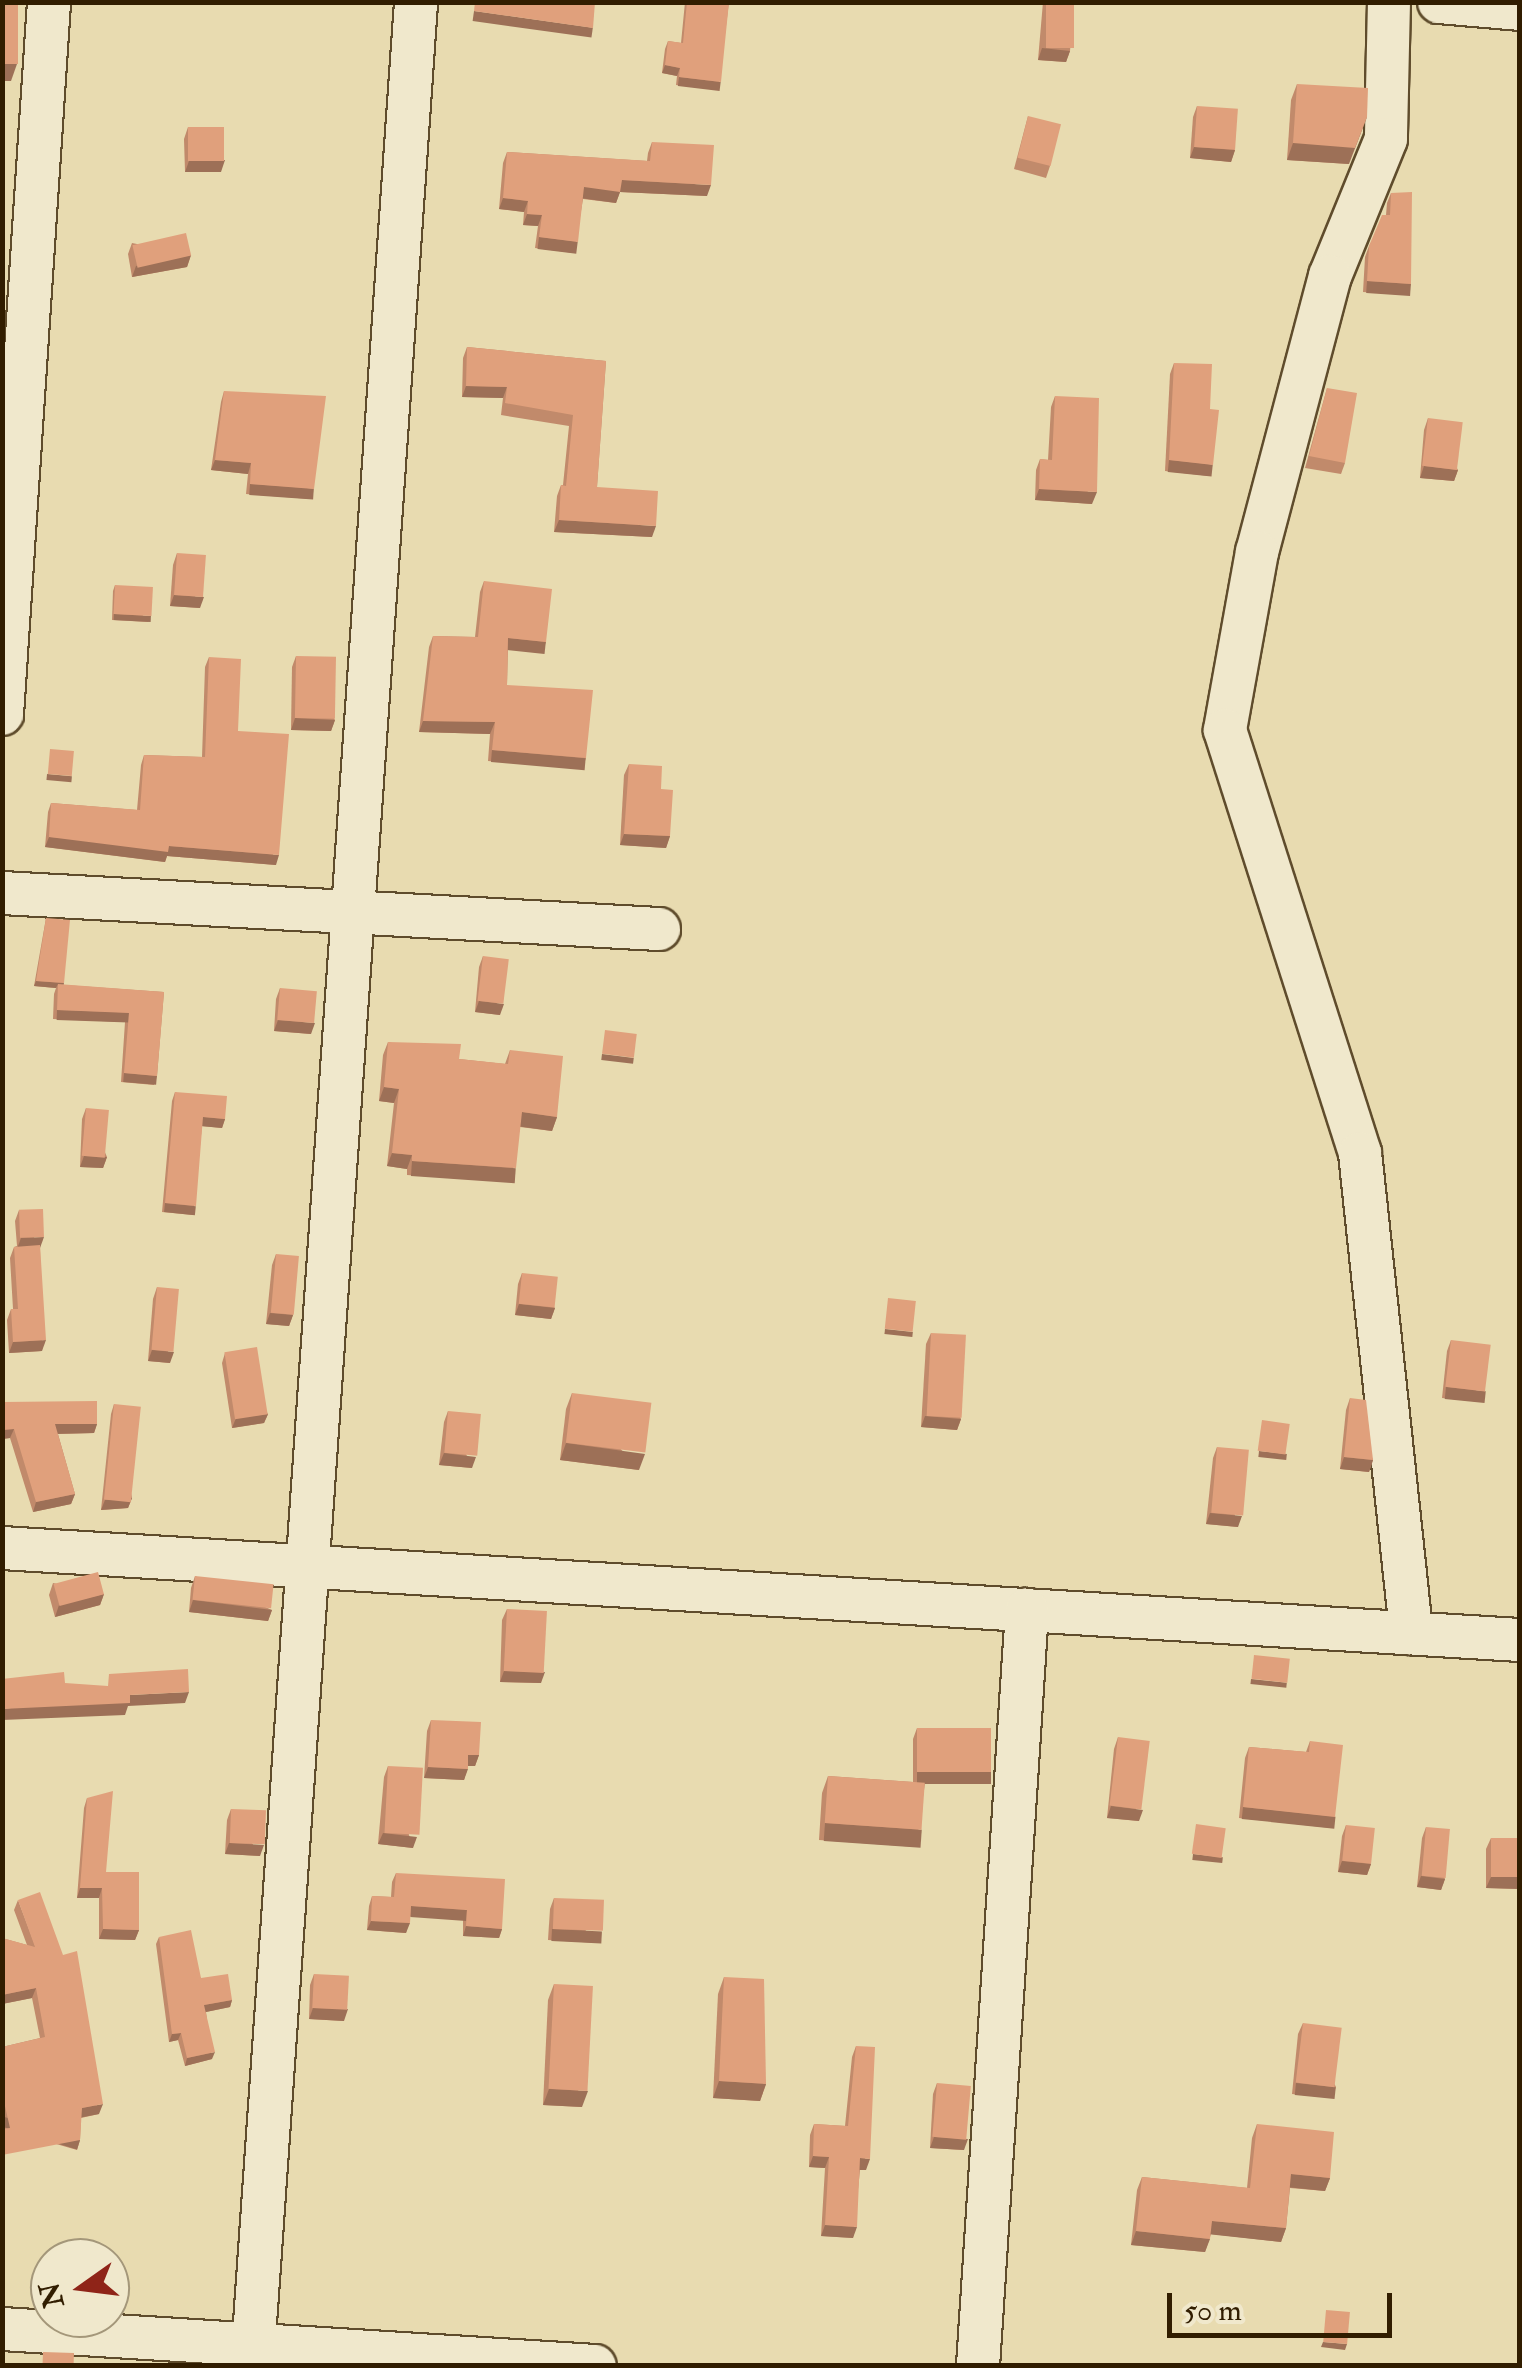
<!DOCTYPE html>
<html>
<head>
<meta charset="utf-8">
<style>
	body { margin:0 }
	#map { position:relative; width:1522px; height:2368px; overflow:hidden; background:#e8dbb0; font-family:"IM FELL Double Pica",serif }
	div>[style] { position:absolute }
	.roads { filter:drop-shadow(2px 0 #5f4c2c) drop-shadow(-2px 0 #5f4c2c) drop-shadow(0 2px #5f4c2c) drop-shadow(0 -2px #5f4c2c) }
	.minor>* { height:42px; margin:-21px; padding:0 21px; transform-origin:21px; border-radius:21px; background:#f0e8cc }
	.wall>* { inset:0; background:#c18a6b }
	.shaded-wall>* { inset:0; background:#9d7057; transform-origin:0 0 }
	.building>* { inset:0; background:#e0a07c; transform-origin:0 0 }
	span { translate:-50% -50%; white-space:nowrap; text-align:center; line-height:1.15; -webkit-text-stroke:8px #f0e8cc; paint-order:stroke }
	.frame { position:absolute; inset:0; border:5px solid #311d00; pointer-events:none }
	.north { position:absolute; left:30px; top:2238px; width:100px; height:100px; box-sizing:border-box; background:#f0e8cc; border:2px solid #a4977a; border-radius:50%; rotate:256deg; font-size:28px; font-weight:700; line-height:40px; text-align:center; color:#311d00 }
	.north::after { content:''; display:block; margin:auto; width:35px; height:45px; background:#8f2418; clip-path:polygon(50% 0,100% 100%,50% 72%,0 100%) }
	.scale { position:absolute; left:1167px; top:2293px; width:225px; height:45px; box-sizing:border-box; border:5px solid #311d00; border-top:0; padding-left:12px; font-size:30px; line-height:35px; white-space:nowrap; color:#311d00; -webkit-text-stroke:8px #f0e8cc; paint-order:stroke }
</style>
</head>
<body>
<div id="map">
	<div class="roads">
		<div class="minor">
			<i style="left:1389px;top:2px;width:137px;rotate:91.3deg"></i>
			<i style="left:1386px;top:139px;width:148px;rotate:112.2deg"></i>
			<i style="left:1330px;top:276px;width:285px;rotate:104.8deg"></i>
			<i style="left:1257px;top:552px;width:181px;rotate:100.2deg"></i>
			<i style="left:1225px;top:730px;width:444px;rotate:72.3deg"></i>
			<i style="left:1360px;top:1153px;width:483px;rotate:83.9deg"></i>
			<i style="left:1439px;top:2px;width:81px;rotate:4.9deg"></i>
			<i style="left:2px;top:714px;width:714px;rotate:-86.22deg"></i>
			<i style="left:2px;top:893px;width:658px;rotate:3.14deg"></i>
			<i style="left:2px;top:1548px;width:1521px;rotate:3.47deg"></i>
			<i style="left:2px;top:2329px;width:594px;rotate:3.57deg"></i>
			<i style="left:252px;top:2366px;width:2370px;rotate:-86.03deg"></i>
			<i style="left:978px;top:2366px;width:758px;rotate:-86.29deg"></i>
		</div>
	</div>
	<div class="wall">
		<i style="clip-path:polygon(685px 2px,729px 2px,718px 90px,676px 85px,677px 76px,662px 73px,665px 49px,668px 41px,681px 43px)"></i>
		<i style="clip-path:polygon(1043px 2px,1074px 2px,1070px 51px,1066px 62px,1038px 60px)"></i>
		<i style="clip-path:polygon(1297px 84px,1349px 164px,1287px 160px,1291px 100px)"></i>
		<i style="clip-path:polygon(1197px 106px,1235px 150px,1231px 162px,1190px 158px,1193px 117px)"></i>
		<i style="clip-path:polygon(1028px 116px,1050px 166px,1046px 178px,1014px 169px)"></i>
		<i style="clip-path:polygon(188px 127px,221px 172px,185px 172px,184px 139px)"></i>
		<i style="clip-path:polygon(652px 142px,707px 196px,620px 192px,616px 203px,583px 199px,574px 253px,535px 248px,538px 226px,523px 225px,524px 212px,499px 209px,503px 163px,507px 152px,647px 161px,648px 153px)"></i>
		<i style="clip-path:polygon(1391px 193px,1411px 284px,1407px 295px,1363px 292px,1365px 257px,1369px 246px,1386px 215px,1387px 203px)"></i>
		<i style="clip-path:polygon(132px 243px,191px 255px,187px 267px,132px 277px,128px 254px)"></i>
		<i style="clip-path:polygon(467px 347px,606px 361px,597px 487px,652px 537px,554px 532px,557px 496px,561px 485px,563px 485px,569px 426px,501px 415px,503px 398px,462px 397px,463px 358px)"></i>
		<i style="clip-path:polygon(1174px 363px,1209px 476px,1165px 471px,1170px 374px)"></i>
		<i style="clip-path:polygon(1327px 388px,1345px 463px,1341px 474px,1305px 468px)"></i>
		<i style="clip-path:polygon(224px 391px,310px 499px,246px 494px,248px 474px,211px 470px,221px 402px)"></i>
		<i style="clip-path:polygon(1055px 396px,1092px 504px,1035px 500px,1036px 470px,1040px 459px,1048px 460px,1051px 407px)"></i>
		<i style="clip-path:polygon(1428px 418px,1458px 470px,1454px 481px,1420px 478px,1424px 430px)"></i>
		<i style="clip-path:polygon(177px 553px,200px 608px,170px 606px,173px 565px)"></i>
		<i style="clip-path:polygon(484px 581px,546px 642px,542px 653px,508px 649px,507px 685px,586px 758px,582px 769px,488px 761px,490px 734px,419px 732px,429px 647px,433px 636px,475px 637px,480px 592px)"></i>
		<i style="clip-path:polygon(115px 585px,149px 622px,112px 620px,113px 591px)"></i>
		<i style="clip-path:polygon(296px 656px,335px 720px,331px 731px,291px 730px,292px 667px)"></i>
		<i style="clip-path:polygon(209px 657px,238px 731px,276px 865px,167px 856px,165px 862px,45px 847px,48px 812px,51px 803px,137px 810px,141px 765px,144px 755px,202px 757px,205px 667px)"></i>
		<i style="clip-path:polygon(629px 764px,661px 789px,670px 836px,666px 848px,620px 845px,624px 775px)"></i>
		<i style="clip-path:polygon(46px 918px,64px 985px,164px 992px,157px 1076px,154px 1085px,121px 1082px,125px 1022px,53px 1019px,54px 994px,56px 988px,34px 986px)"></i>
		<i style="clip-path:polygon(483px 956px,500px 1015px,475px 1012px,479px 967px)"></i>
		<i style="clip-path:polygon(280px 988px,311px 1034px,274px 1031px,276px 999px)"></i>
		<i style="clip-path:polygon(388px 1042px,459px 1059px,505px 1064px,510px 1050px,557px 1117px,552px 1131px,520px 1127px,511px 1182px,407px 1175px,407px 1169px,387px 1166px,394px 1103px,379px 1101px,383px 1055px)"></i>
		<i style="clip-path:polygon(175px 1092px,225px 1119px,222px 1128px,202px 1126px,193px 1215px,162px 1212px,172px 1101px)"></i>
		<i style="clip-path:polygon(86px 1108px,107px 1157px,103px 1168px,80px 1167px,82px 1119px)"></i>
		<i style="clip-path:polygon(19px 1210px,40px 1248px,42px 1351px,9px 1353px,7px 1320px,11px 1309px,13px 1309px,10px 1258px,14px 1247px,17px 1246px,15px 1221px)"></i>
		<i style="clip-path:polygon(276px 1254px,293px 1315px,289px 1326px,266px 1324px,272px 1265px)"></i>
		<i style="clip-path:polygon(522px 1273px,555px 1308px,551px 1319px,515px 1315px,518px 1284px)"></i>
		<i style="clip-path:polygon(157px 1287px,170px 1363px,148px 1361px,153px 1299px)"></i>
		<i style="clip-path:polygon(931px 1333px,961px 1419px,957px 1430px,921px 1427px,926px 1344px)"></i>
		<i style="clip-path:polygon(1451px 1340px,1482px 1402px,1442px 1398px,1447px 1351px)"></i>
		<i style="clip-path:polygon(225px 1353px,268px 1414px,264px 1423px,232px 1428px,222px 1363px)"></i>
		<i style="clip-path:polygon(572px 1393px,639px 1470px,560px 1460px,566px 1409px)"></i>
		<i style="clip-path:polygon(1350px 1398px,1373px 1460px,1369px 1472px,1340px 1469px,1346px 1410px)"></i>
		<i style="clip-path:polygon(2px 1402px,97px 1424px,94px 1433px,58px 1434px,75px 1494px,71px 1504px,33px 1512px,10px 1438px,2px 1439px)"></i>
		<i style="clip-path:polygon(114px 1404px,132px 1498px,128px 1508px,101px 1510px,111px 1414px)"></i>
		<i style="clip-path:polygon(448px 1411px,472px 1468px,439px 1465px,444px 1422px)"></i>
		<i style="clip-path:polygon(1217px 1447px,1238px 1527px,1206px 1524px,1213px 1458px)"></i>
		<i style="clip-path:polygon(195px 1576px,272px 1610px,268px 1621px,189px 1612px,191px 1588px)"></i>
		<i style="clip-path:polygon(53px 1583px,104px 1594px,100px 1605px,55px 1617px,49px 1595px)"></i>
		<i style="clip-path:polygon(507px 1609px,541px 1683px,500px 1682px,502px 1620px)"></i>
		<i style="clip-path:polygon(431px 1720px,479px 1755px,475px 1766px,468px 1766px,464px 1780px,424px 1778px,427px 1731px)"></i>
		<i style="clip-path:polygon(917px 1728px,991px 1772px,987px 1783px,925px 1783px,916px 1847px,819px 1840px,822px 1793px,828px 1776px,913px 1782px,913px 1739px)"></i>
		<i style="clip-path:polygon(1118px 1737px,1139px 1821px,1107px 1818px,1114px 1749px)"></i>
		<i style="clip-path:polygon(1310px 1741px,1335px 1817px,1331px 1828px,1239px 1818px,1245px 1758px,1249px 1747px,1306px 1752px)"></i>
		<i style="clip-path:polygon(388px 1766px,413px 1848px,378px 1844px,384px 1777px)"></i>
		<i style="clip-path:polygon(87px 1798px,106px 1872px,139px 1930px,135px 1940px,99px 1939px,99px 1898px,77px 1898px,84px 1808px)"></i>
		<i style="clip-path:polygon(231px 1809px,260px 1856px,225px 1854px,227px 1820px)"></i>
		<i style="clip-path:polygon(1346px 1825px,1371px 1864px,1367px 1875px,1338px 1872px,1342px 1836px)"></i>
		<i style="clip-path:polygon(1426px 1827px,1445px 1879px,1441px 1890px,1417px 1887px,1422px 1838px)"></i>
		<i style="clip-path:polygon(1491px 1838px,1520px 1838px,1520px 1889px,1486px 1888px,1486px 1849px)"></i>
		<i style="clip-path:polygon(396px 1873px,502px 1929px,499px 1938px,463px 1936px,463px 1920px,410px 1916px,406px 1933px,367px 1930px,369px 1906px,372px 1896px,391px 1897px,392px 1882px)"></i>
		<i style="clip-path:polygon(554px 1898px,598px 1943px,548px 1940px,550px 1909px)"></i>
		<i style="clip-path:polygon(18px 1900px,99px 2114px,81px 2118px,80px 2140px,77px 2150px,4px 2129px,2px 2120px,2px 2047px,40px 2038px,32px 1998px,2px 2004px,2px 1938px,27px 1945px,14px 1910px)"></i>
		<i style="clip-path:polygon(159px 1937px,201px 1978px,232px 2000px,230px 2007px,206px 2012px,212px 2059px,185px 2066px,178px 2040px,169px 2042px,156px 1944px)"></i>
		<i style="clip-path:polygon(314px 1974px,344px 2021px,309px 2019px,310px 1985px)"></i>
		<i style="clip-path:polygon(724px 1977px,766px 2084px,760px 2101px,713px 2098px,718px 1994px)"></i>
		<i style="clip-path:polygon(554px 1984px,582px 2107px,543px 2105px,548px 2000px)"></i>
		<i style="clip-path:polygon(1303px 2023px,1336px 2087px,1332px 2098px,1292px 2094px,1298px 2034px)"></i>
		<i style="clip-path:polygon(856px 2046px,866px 2170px,860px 2170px,853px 2238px,821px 2236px,825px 2168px,809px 2167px,810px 2135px,814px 2124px,845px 2126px,852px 2057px)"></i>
		<i style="clip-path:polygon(937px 2083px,964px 2150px,930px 2148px,933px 2094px)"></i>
		<i style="clip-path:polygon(1257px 2124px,1330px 2178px,1325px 2191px,1290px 2188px,1286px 2228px,1281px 2242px,1211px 2234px,1205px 2252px,1131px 2245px,1137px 2190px,1142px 2177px,1247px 2188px,1252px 2138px)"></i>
	</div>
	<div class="shaded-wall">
		<i style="left:474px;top:11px;width:120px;height:10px;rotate:8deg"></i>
		<i style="clip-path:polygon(1042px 48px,1070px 51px,1066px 62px,1038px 60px)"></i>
		<i style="clip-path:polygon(2px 64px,17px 64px,11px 81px,2px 81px)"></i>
		<i style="clip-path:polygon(665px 65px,680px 68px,677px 76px,662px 73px)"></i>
		<i style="left:679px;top:77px;width:42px;height:9px;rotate:7deg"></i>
		<i style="clip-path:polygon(1367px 117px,1349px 164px,1287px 160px,1293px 143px)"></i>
		<i style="clip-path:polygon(1194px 147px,1235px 150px,1231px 162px,1190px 158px)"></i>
		<i style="clip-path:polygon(225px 160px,221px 172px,185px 172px,189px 161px)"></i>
		<i style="clip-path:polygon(622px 180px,711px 185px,707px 196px,620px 192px,616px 203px,580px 198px,584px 187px)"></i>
		<i style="clip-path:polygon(503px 198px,528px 201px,524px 212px,499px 209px)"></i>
		<i style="clip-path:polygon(527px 214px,542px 215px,538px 226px,523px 225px)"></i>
		<i style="left:539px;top:237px;width:39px;height:12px;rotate:7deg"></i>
		<i style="clip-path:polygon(191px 255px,187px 267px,132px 277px,136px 266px)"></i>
		<i style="left:1367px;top:281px;width:44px;height:12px;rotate:4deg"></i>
		<i style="clip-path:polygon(466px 386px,507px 387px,503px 398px,462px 397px)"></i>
		<i style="clip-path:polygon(215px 460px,251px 463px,248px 474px,211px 470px)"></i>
		<i style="left:1169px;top:460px;width:44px;height:12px;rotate:6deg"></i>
		<i style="clip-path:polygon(1424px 466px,1458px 470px,1454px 481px,1420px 478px)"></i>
		<i style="left:250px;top:484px;width:64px;height:11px;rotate:4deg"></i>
		<i style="clip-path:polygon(1039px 489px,1097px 492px,1092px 504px,1035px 500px)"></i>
		<i style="clip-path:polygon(559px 520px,656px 526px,652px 537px,554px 532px)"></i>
		<i style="clip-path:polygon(174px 595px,204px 597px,200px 608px,170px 606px)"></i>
		<i style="left:114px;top:614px;width:37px;height:6px;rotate:3deg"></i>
		<i style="left:508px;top:638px;width:38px;height:12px;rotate:6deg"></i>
		<i style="clip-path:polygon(295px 718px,335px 720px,331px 731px,291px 730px)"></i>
		<i style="clip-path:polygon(423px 721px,495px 722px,490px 734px,419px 732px)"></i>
		<i style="left:492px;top:750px;width:94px;height:12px;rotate:5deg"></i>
		<i style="left:47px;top:774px;width:25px;height:6px;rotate:5deg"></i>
		<i style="clip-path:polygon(624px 834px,670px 836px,666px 848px,620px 845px)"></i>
		<i style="clip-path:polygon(49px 837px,169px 846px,279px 855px,276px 865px,167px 856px,165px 862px,45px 847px)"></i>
		<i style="clip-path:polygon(36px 981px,64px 983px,62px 988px,58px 984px,56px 988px,34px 986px)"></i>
		<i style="clip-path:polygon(479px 1001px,504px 1004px,500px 1015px,475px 1012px)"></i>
		<i style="left:57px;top:1010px;width:72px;height:10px;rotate:2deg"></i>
		<i style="clip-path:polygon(278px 1020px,315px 1023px,311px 1034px,274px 1031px)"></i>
		<i style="left:602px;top:1054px;width:32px;height:6px;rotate:7deg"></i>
		<i style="left:124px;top:1073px;width:33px;height:9px;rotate:5deg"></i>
		<i style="clip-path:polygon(384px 1087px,399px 1089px,394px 1103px,379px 1101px)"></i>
		<i style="clip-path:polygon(522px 1112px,557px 1117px,552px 1131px,516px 1126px)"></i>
		<i style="clip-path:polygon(203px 1117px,225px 1119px,222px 1128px,200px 1126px)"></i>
		<i style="clip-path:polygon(392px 1153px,412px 1155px,407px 1169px,387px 1166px)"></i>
		<i style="clip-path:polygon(84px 1156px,107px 1157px,103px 1168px,80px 1167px)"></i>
		<i style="left:412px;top:1161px;width:104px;height:15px;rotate:4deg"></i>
		<i style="left:165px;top:1203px;width:31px;height:9px;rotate:6deg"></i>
		<i style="clip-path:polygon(44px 1237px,40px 1248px,17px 1249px,21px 1238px)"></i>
		<i style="clip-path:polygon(519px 1304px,555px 1308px,551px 1319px,515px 1315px)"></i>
		<i style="clip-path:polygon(270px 1313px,293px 1315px,289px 1326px,266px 1324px)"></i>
		<i style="left:885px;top:1329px;width:28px;height:5px;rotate:6deg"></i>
		<i style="clip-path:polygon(46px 1340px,42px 1351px,9px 1353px,13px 1342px)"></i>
		<i style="clip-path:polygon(152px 1350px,174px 1352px,170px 1363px,148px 1361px)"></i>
		<i style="left:1446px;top:1387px;width:40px;height:12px;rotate:6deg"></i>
		<i style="clip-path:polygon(268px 1414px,264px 1423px,232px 1428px,236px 1418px)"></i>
		<i style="clip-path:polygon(925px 1416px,961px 1419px,957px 1430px,921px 1427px)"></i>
		<i style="clip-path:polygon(55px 1424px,97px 1424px,94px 1433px,52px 1434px)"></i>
		<i style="clip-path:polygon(14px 1429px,10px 1438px,2px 1439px,2px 1430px)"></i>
		<i style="clip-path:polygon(566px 1443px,645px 1454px,639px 1470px,560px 1460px)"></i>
		<i style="left:1259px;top:1451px;width:28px;height:6px;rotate:6deg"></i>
		<i style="clip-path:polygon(444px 1453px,476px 1457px,472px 1468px,439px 1465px)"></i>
		<i style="clip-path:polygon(1344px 1457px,1373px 1460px,1369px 1472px,1340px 1469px)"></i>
		<i style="clip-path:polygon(75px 1494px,71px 1504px,33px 1512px,36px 1502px)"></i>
		<i style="clip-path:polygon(132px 1498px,128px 1508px,101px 1510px,105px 1500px)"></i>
		<i style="clip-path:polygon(1210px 1513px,1242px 1516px,1238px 1527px,1206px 1524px)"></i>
		<i style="clip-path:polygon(104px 1594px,100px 1605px,55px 1617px,59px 1605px)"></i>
		<i style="clip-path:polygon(193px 1600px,272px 1610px,268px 1621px,189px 1612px)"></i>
		<i style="clip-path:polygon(504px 1671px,545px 1672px,541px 1683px,500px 1682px)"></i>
		<i style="left:1251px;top:1679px;width:36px;height:5px;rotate:6deg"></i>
		<i style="clip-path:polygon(189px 1692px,185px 1703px,128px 1706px,125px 1715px,2px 1720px,2px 1709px,130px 1695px)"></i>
		<i style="clip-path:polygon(468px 1755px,479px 1755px,475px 1766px,464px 1766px)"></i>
		<i style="clip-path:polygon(428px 1767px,468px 1769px,464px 1780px,424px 1778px)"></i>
		<i style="left:917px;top:1772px;width:74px;height:12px"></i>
		<i style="clip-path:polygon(1111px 1806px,1143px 1810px,1139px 1821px,1107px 1818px)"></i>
		<i style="left:1243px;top:1807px;width:93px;height:12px;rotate:6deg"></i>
		<i style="left:825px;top:1823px;width:97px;height:18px;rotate:4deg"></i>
		<i style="clip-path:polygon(383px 1833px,417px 1837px,413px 1848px,378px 1844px)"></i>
		<i style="clip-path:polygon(229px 1843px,264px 1845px,260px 1856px,225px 1854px)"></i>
		<i style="left:1193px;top:1854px;width:30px;height:6px;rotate:6deg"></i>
		<i style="clip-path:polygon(1342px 1861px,1371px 1864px,1367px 1875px,1338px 1872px)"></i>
		<i style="clip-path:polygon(1421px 1876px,1445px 1879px,1441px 1890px,1417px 1887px)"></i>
		<i style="clip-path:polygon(1491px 1877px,1520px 1877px,1520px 1889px,1486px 1888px)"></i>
		<i style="clip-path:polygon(80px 1888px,102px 1888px,99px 1898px,77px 1898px)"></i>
		<i style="left:411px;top:1906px;width:56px;height:11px;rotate:4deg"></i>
		<i style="clip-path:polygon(371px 1921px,410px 1923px,406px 1933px,367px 1930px)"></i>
		<i style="clip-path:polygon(466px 1926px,502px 1929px,499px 1938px,463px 1936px)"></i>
		<i style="clip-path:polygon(103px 1929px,139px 1930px,135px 1940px,99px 1939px)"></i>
		<i style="left:552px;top:1929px;width:50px;height:12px;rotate:3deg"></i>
		<i style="clip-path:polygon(36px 1988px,32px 1998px,2px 2004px,2px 1995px)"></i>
		<i style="clip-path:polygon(232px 2000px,230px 2007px,201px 2013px,204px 2005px)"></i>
		<i style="clip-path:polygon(313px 2008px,348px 2009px,344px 2021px,309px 2019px)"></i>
		<i style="clip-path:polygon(181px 2033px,178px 2040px,169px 2042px,172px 2034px)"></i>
		<i style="clip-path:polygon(215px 2052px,212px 2059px,185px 2066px,187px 2058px)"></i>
		<i style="clip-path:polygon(719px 2081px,766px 2084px,760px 2101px,713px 2098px)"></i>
		<i style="left:1296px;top:2083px;width:40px;height:12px;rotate:6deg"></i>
		<i style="clip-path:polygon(549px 2089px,588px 2091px,582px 2107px,543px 2105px)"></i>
		<i style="clip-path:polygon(103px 2104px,99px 2114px,78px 2118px,82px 2108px)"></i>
		<i style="clip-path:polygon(934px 2137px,968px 2139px,964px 2150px,930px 2148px)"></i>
		<i style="left:80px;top:2140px;width:10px;height:79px;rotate:107deg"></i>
		<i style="clip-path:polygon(813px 2156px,829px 2157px,825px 2168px,809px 2167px)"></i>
		<i style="clip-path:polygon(860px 2158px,870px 2159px,866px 2170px,856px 2170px)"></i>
		<i style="clip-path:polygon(1291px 2174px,1330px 2178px,1325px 2191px,1286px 2187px)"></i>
		<i style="clip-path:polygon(1212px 2221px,1286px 2228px,1281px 2242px,1207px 2234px)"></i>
		<i style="clip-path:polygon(825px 2225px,857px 2227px,853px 2238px,821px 2236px)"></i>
		<i style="clip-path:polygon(1136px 2231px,1210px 2239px,1205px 2252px,1131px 2245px)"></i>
		<i style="clip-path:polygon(1323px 2342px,1347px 2344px,1345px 2350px,1321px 2347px)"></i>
	</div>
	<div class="building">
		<i style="left:2px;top:2px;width:16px;height:62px"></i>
		<i style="clip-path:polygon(475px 2px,595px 2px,593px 28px,474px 11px)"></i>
		<i style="clip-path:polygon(687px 2px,729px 2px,721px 82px,679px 77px,680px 68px,665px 65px,668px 41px,683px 43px)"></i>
		<i style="left:1046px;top:2px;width:28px;height:46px"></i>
		<i style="clip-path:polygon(1297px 84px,1368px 88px,1367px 117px,1355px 148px,1293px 143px)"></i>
		<i style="left:1197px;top:106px;width:41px;height:41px;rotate:4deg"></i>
		<i style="left:1028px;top:116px;width:34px;height:43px;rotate:14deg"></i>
		<i style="left:188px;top:127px;width:36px;height:34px"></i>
		<i style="clip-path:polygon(652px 142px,714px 145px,711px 185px,622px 180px,620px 192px,584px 187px,578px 242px,539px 237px,542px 215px,527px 214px,528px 201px,503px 198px,507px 152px,650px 161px)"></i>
		<i style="clip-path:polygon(1412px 192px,1411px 284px,1367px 281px,1369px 246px,1382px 215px,1390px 215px,1391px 193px)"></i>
		<i style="left:186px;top:233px;width:23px;height:55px;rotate:77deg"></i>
		<i style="clip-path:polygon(467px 347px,606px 361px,597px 487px,658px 491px,656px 526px,559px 520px,561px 485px,566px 486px,573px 415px,505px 403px,507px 387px,466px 386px)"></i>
		<i style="clip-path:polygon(1174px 363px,1212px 364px,1210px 409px,1219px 410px,1213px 465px,1169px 460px)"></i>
		<i style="clip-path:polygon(1327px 388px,1357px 393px,1345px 463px,1309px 456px)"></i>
		<i style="clip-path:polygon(224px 391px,326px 396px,314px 489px,250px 484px,251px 463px,215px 460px)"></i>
		<i style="clip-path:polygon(1055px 396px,1099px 398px,1097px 492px,1039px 489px,1040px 459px,1052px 460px)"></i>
		<i style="left:1428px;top:418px;width:35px;height:48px;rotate:7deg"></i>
		<i style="left:177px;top:553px;width:29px;height:42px;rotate:4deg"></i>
		<i style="clip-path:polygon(484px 581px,552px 589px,546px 642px,508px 638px,507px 685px,593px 690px,586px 758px,492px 750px,495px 722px,423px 721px,433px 636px,478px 637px)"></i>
		<i style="left:115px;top:585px;width:38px;height:29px;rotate:3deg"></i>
		<i style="left:296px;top:656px;width:40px;height:62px;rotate:1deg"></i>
		<i style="clip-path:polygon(209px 657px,241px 659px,238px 731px,289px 734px,279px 855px,169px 846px,168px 852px,49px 837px,51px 803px,140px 810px,144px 755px,205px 757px)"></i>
		<i style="left:50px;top:749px;width:24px;height:25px;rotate:5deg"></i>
		<i style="clip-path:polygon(629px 764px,662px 766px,661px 789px,673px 790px,670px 836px,624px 834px)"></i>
		<i style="clip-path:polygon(46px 918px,70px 920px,64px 983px,36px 981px)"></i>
		<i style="left:483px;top:956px;width:26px;height:45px;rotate:7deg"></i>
		<i style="clip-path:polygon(58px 984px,164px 992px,157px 1076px,124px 1073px,129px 1013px,57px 1010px)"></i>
		<i style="left:280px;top:988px;width:37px;height:32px;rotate:5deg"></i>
		<i style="left:605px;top:1030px;width:32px;height:24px;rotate:7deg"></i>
		<i style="clip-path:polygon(388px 1042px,461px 1044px,459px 1059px,508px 1064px,510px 1050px,563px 1056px,557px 1117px,522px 1112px,516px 1168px,412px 1161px,412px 1155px,392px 1153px,399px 1089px,384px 1087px)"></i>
		<i style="clip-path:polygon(175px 1092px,227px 1096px,225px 1119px,203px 1117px,196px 1206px,165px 1203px)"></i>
		<i style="left:86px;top:1108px;width:23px;height:48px;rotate:5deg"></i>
		<i style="left:43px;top:1209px;width:28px;height:24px;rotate:88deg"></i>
		<i style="clip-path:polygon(40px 1245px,46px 1340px,13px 1342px,11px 1309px,18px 1309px,14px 1247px)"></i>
		<i style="left:276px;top:1254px;width:23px;height:59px;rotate:5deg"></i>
		<i style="left:522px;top:1273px;width:36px;height:31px;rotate:6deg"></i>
		<i style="left:157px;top:1287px;width:22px;height:63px;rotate:5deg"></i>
		<i style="left:888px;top:1298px;width:28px;height:31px;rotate:6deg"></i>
		<i style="left:931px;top:1333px;width:35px;height:83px;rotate:3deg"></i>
		<i style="left:1451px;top:1340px;width:40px;height:47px;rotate:7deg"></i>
		<i style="left:257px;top:1347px;width:68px;height:33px;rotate:81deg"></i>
		<i style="left:572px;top:1393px;width:80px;height:50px;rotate:7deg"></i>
		<i style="clip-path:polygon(1350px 1398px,1366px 1400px,1373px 1460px,1344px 1457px)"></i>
		<i style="clip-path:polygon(97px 1401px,97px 1424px,55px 1424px,75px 1494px,36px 1502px,14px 1429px,2px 1430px,2px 1402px)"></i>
		<i style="left:114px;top:1404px;width:27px;height:96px;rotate:6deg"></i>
		<i style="left:448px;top:1411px;width:33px;height:42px;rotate:5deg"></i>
		<i style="left:1262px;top:1420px;width:28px;height:31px;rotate:8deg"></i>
		<i style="left:1217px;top:1447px;width:32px;height:66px;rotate:5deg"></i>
		<i style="left:98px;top:1572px;width:23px;height:46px;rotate:75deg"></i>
		<i style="left:195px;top:1576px;width:79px;height:24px;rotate:6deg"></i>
		<i style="left:507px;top:1609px;width:40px;height:62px;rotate:3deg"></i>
		<i style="left:1254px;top:1655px;width:36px;height:24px;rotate:6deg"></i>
		<i style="clip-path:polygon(188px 1669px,189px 1692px,130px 1695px,130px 1703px,2px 1709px,2px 1679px,64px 1672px,65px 1683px,108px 1686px,109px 1674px)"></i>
		<i style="clip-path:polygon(431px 1720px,481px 1722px,479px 1755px,468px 1755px,468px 1769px,428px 1767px)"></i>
		<i style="left:917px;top:1728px;width:74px;height:44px"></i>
		<i style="left:1118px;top:1737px;width:32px;height:69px;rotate:7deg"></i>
		<i style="clip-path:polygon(1310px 1741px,1343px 1745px,1335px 1817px,1243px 1807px,1249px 1747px,1309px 1752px)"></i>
		<i style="left:388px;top:1766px;width:35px;height:67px;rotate:3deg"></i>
		<i style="left:828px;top:1776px;width:97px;height:47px;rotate:4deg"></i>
		<i style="clip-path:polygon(113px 1791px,106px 1872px,139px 1872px,139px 1930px,103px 1929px,102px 1888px,80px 1888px,87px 1798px)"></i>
		<i style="left:231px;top:1809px;width:35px;height:34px;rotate:2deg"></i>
		<i style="left:1196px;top:1824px;width:30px;height:30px;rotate:8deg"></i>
		<i style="left:1346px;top:1825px;width:29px;height:36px;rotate:6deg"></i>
		<i style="left:1426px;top:1827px;width:24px;height:49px;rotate:5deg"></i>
		<i style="left:1491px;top:1838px;width:29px;height:39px"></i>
		<i style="clip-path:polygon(396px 1873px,505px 1879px,502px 1929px,466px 1926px,467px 1910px,411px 1906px,410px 1923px,371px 1921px,372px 1896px,394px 1897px)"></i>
		<i style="clip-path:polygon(40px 1892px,63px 1955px,77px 1951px,103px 2104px,82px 2108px,80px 2140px,2px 2155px,2px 2129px,10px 2128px,2px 2093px,2px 2047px,45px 2037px,36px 1988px,2px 1995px,2px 1938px,35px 1947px,18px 1900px)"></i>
		<i style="left:554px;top:1898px;width:50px;height:31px;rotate:2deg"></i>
		<i style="clip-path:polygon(191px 1930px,201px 1978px,228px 1974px,232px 2000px,204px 2005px,215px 2052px,187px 2058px,181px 2033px,172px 2034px,159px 1937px)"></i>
		<i style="left:314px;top:1974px;width:35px;height:34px;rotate:3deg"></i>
		<i style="clip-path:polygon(724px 1977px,764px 1979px,766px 2084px,719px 2081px)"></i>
		<i style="left:554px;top:1984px;width:39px;height:105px;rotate:3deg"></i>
		<i style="left:1303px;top:2023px;width:39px;height:60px;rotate:7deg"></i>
		<i style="clip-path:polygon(856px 2046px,875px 2047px,870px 2159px,860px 2158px,857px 2227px,825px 2225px,829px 2157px,813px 2156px,814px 2124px,848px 2126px)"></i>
		<i style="left:937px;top:2083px;width:34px;height:54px;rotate:5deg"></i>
		<i style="clip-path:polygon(1257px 2124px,1334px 2132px,1330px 2178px,1291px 2174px,1286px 2228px,1212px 2221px,1210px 2239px,1136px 2231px,1142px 2177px,1250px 2188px)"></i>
		<i style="left:1326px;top:2310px;width:24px;height:32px;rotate:5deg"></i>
		<i style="left:43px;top:2352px;width:31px;height:14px;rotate:2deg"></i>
	</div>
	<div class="frame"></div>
	<div class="north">N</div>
	<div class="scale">50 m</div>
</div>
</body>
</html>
